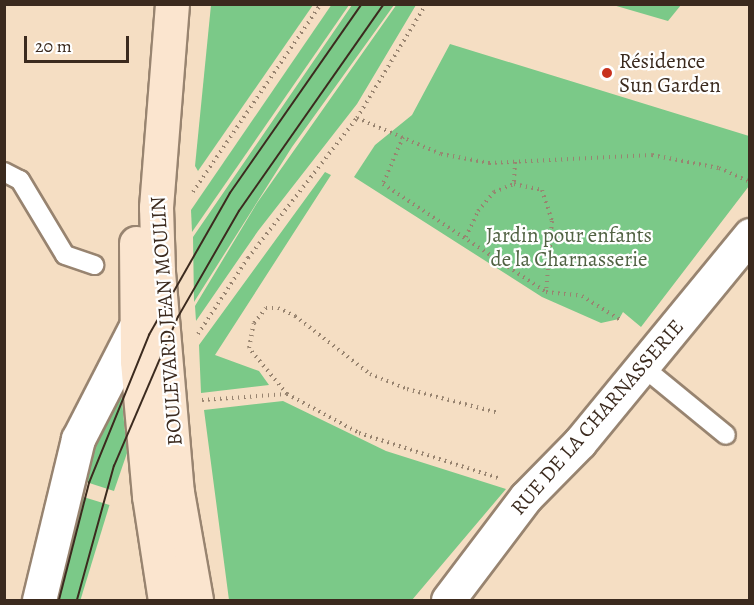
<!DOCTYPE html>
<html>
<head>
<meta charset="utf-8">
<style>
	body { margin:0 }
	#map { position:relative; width:754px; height:605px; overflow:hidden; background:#f5dec3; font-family:Alegreya,serif }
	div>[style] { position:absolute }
	.green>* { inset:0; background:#7bc988; transform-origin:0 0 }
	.path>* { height:4px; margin-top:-2px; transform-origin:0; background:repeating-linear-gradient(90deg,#988470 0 1.5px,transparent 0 6px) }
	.roads { filter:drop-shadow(2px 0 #988470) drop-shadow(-2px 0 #988470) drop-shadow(0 2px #988470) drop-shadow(0 -2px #988470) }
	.service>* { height:18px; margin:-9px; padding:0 9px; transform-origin:9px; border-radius:9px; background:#fff }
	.minor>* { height:33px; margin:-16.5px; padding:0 16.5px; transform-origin:16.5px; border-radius:16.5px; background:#fff }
	.secondary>* { height:33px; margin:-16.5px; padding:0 16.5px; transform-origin:16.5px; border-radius:16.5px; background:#fbe5cf }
	.tram>* { height:1.5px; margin:-0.75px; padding:0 0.75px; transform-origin:0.75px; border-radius:0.75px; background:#3b2a1e }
	.dots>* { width:16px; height:16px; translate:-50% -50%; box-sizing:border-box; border:3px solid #fff; border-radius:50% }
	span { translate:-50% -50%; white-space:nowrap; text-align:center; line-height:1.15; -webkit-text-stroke:4.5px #fff; paint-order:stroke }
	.poi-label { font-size:21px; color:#3b2a1e }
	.left { translate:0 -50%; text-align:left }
	.park-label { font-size:21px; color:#516243 }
	.street-label { font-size:21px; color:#3b2a1e }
	.frame { position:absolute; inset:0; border:6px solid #3b2a1e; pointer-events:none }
	.scale { position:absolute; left:24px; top:36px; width:105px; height:27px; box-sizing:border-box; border:3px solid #3b2a1e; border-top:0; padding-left:8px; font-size:18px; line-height:21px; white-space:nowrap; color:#3b2a1e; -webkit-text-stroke:4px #fff; paint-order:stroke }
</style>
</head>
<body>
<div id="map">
	<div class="green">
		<i style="clip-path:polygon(332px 4px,349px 5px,192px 232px,191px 210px)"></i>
		<i style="clip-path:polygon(397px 4px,416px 5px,357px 104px,258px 231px,196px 321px,195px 306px,257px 203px)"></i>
		<i style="clip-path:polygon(211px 5px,313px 5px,198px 171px,195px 166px)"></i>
		<i style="clip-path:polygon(352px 5px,394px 5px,292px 147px,194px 302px,193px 237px)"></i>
		<i style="clip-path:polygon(613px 5px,681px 4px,681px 5px,668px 21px)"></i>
		<i style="clip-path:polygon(450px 44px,749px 136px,749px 186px,641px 327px,623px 312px,619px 319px,601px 323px,542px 297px,354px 177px,375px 145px,412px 115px)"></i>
		<i style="clip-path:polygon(325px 172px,331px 175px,215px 355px,259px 371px,269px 385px,201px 393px,199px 345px)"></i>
		<i style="clip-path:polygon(120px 380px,127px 453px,114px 491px,83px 481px)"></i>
		<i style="clip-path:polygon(283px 401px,386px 451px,506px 489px,412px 600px,229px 600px,204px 410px)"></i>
		<i style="left:77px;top:495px;width:34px;height:108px;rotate:17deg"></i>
	</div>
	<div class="path">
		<i style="left:357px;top:118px;width:91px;rotate:23.2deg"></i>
		<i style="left:441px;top:154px;width:49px;rotate:10.6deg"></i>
		<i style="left:489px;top:163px;width:163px;rotate:-2.8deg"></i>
		<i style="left:652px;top:155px;width:68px;rotate:11deg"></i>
		<i style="left:719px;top:168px;width:34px;rotate:24deg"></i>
		<i style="left:403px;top:137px;width:51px;rotate:113.1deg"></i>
		<i style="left:383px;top:184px;width:196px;rotate:33.5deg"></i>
		<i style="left:515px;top:162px;width:22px;rotate:93deg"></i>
		<i style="left:514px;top:184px;width:29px;rotate:12deg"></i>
		<i style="left:542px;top:190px;width:33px;rotate:72deg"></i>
		<i style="left:552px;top:221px;width:71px;rotate:94.8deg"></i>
		<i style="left:546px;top:292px;width:36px;rotate:6deg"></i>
		<i style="left:582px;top:296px;width:44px;rotate:31.9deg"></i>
		<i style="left:193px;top:192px;width:227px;rotate:-55.8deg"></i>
		<i style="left:466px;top:237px;width:29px;rotate:-65deg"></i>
		<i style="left:478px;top:211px;width:25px;rotate:-50deg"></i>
		<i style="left:494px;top:192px;width:22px;rotate:-22deg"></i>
		<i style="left:198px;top:334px;width:91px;rotate:-56.7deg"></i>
		<i style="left:248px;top:258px;width:177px;rotate:-52.1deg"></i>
		<i style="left:357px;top:118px;width:133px;rotate:-58.8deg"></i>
		<i style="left:287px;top:394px;width:60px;rotate:-129.6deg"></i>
		<i style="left:249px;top:348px;width:25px;rotate:-79deg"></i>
		<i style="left:254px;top:323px;width:19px;rotate:-51deg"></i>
		<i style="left:266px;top:308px;width:12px"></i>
		<i style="left:278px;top:308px;width:19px;rotate:25deg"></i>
		<i style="left:295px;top:316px;width:95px;rotate:37.7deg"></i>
		<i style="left:370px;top:374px;width:40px;rotate:22deg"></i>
		<i style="left:407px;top:389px;width:95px;rotate:14.6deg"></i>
		<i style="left:202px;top:400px;width:85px;rotate:-4deg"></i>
		<i style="left:287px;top:394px;width:82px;rotate:28.4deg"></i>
		<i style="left:359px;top:433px;width:146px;rotate:17.9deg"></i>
	</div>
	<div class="roads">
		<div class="service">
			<i style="left:4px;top:172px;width:18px;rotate:27deg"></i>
			<i style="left:20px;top:180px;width:87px;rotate:59deg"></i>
			<i style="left:65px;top:255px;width:31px;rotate:19deg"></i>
			<i style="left:643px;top:367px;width:107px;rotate:39.3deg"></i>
		</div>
		<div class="minor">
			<i style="left:39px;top:600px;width:166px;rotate:-76.4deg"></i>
			<i style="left:78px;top:439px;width:127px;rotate:-62.8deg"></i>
			<i style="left:448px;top:600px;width:129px;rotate:-52.9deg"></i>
			<i style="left:526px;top:497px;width:77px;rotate:-45.5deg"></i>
			<i style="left:580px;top:442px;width:268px;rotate:-50.6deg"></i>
		</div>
		<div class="secondary">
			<i style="left:172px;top:4px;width:204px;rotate:94.5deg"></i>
			<i style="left:156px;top:207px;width:65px;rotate:88.2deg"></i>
			<i style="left:158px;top:272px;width:221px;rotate:85.1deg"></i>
			<i style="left:177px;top:492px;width:110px;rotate:80deg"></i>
			<i style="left:136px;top:243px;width:118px;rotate:89.5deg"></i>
			<i style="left:137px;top:361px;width:136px;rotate:84.9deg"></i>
			<i style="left:149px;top:496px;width:105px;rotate:81.3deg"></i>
		</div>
	</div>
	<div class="tram">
		<i style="left:59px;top:600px;width:121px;rotate:-75.6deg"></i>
		<i style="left:89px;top:483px;width:160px;rotate:-67.9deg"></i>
		<i style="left:149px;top:335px;width:163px;rotate:-60.3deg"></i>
		<i style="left:230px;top:193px;width:231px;rotate:-55.1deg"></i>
		<i style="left:77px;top:600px;width:139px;rotate:-74.6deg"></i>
		<i style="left:114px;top:466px;width:162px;rotate:-66.8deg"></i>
		<i style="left:178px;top:317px;width:122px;rotate:-60.1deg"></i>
		<i style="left:239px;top:211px;width:253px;rotate:-55deg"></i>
	</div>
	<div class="dots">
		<i style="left:607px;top:73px;background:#c8321e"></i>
	</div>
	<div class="poi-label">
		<span class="left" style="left:619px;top:73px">Résidence<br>Sun Garden</span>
	</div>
	<div class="park-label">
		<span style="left:569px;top:247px">Jardin pour enfants<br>de la Charnasserie</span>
	</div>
	<div class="street-label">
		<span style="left:166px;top:321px;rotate:-94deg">BOULEVARD JEAN MOULIN</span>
		<span style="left:597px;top:417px;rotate:-49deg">RUE DE LA CHARNASSERIE</span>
	</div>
	<div class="frame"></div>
	<div class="scale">20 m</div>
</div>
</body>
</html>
